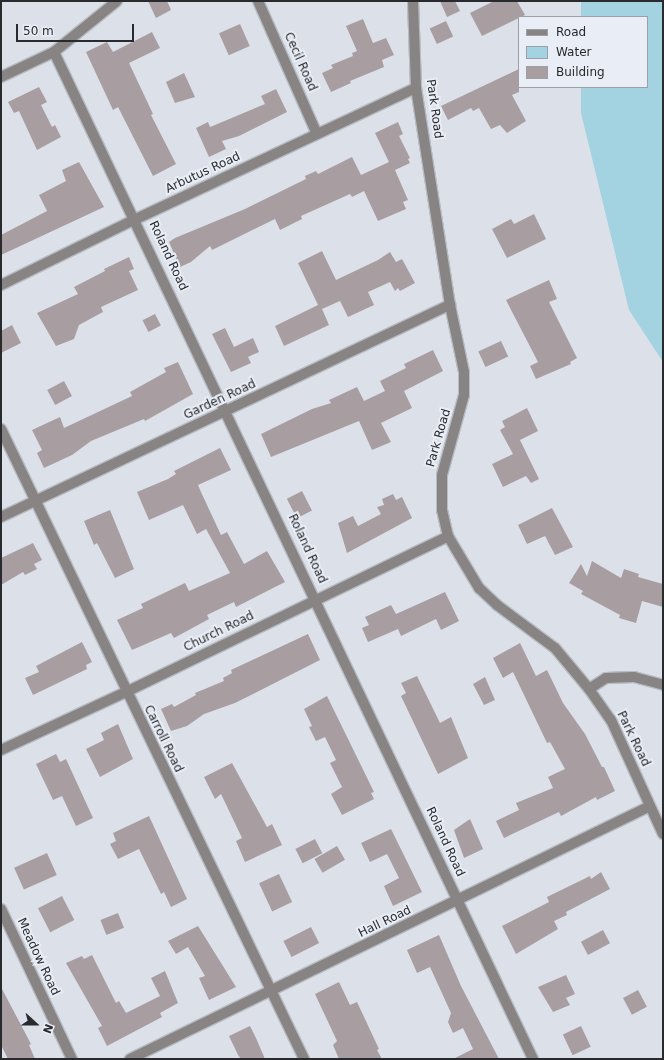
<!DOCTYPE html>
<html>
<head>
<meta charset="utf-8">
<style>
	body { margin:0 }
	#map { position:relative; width:664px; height:1060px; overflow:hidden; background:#dce0e9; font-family:"DejaVu Sans",sans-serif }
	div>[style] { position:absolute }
	.water>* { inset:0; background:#a3d3e0 }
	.building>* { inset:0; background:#a89ea2; transform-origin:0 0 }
	.roads { filter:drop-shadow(1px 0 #b8bcc3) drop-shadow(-1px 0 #b8bcc3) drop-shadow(0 1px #b8bcc3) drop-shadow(0 -1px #b8bcc3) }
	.minor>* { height:10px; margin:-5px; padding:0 5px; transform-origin:5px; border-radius:5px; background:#898484 }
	span { translate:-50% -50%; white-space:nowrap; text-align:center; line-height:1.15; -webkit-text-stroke:4px #e9edf6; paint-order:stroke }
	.street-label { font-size:12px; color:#292a2d }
	.frame { position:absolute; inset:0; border:2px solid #292a2d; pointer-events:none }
	.legend { position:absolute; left:518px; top:16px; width:130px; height:72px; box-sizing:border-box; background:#e9edf6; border:1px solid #9c9fa6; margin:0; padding:5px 7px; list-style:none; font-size:12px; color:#292a2d }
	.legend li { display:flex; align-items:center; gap:8px; height:20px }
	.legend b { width:20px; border:1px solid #9c9fa6 }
	.north { position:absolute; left:16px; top:1004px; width:40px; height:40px; -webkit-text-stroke:3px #e9edf6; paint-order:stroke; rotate:111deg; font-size:11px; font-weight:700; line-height:16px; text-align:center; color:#292a2d }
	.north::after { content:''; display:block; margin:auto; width:14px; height:18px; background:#292a2d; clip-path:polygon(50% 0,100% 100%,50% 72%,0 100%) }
	.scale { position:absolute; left:16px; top:24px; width:118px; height:18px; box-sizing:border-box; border:2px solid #292a2d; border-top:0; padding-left:5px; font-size:12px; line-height:14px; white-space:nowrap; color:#292a2d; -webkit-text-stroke:3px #e9edf6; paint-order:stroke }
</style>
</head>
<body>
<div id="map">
	<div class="water">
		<i style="clip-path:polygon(581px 1px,663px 1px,663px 362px,629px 310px,581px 113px,581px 87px,647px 87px,647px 17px,581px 17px)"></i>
	</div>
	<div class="building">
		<i style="clip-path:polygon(148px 1px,167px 1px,171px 10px,156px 18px)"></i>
		<i style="clip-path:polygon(440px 1px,455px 1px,460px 11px,447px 17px)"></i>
		<i style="clip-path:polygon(494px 1px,517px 1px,525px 15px,482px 36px,470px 13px)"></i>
		<i style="clip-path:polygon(363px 19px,373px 43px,386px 38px,394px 55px,382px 60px,384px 67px,350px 81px,351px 83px,331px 92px,322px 73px,333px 68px,331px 65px,353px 56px,352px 53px,357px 51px,346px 26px)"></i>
		<i style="left:446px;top:21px;width:17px;height:18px;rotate:65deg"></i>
		<i style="left:240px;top:24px;width:24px;height:23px;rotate:66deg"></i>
		<i style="clip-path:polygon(152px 32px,160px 48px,129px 63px,153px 114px,151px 115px,176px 164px,153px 176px,118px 107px,113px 110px,86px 52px,107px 42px,113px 52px)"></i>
		<i style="clip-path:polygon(519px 69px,519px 92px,512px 95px,526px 121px,507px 133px,500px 125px,491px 129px,479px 108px,473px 111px,471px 108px,448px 120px,441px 106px)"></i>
		<i style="clip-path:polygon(184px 73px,195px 97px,175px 103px,166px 82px)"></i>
		<i style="clip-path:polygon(39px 87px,47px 102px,41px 105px,52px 127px,55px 125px,61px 137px,37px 150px,19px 111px,14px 113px,8px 102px)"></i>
		<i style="clip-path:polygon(276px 89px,287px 112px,239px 136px,222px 141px,226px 149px,209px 157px,196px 128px,208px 122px,210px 127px,215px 125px,265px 104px,261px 96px)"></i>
		<i style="clip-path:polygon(398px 122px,403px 134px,399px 136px,410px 158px,408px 159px,410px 163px,395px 170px,408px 200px,403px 202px,406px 209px,378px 221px,364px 191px,352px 197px,350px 194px,301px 216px,302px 219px,280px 230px,275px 219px,212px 250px,210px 246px,191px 262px,180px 267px,169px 242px,175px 238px,245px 209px,306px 179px,305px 176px,316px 171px,318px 174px,352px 157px,361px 175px,389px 162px,375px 133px)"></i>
		<i style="clip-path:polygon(79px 162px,104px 207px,1px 255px,1px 235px,47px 211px,39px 195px,66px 181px,62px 170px)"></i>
		<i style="clip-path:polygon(534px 214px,546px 239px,507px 258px,492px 229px,511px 219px,514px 224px)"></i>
		<i style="clip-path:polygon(322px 251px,336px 280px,378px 260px,390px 252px,396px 262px,402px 259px,415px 283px,400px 291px,398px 288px,395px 291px,390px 282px,368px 292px,374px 305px,348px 317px,340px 301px,322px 309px,329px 325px,284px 346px,275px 326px,318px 305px,298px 263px)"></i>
		<i style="clip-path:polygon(129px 257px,134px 269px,129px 271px,138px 290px,101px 307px,103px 312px,79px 325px,74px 339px,56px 346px,37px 313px,78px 294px,74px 287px,105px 271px,104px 269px)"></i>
		<i style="clip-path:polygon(549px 280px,557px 299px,549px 302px,577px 358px,570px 362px,571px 364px,536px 379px,530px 366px,538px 362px,506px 300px)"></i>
		<i style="left:155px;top:314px;width:13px;height:14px;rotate:63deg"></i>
		<i style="clip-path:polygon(12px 325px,21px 343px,1px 353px,1px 331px)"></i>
		<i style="clip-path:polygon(225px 328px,234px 347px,253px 338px,259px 352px,248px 357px,251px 363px,231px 372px,212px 334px)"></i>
		<i style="left:501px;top:341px;width:17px;height:25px;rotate:65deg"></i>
		<i style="clip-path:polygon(433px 350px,443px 371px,404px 391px,412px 408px,381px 423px,391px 442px,372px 450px,359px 421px,271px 457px,261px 434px,312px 409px,331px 403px,329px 400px,357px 387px,364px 401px,385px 391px,380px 381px,406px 368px,404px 364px)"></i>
		<i style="clip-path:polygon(178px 362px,193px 394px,145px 421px,144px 419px,91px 441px,72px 455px,44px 468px,37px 453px,42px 450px,32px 430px,60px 417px,64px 428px,132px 396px,130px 392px,166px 372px,164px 368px)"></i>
		<i style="left:64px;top:381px;width:17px;height:19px;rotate:62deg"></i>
		<i style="clip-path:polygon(527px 408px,538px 431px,520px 440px,539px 479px,531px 483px,526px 476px,503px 487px,492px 464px,513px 454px,500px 430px,505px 427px,502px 421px)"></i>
		<i style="clip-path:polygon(220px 448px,231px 470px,198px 485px,201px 492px,221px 535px,227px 532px,244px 564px,267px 551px,285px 582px,236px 607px,234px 602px,207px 615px,209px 619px,174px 638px,171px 633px,132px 650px,117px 620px,143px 608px,141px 604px,185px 583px,189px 591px,230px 573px,206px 529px,197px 534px,183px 505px,149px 520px,137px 492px,168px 479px,176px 474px,174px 471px)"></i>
		<i style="left:302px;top:491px;width:22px;height:17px;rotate:63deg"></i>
		<i style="clip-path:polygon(393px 494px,396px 500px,402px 497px,412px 518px,347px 553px,338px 523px,353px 516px,358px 526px,381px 514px,377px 507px,384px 505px,382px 499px)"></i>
		<i style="clip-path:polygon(552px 508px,573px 547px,555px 555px,545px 536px,527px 544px,518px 525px)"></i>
		<i style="clip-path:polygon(110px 510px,134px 569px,115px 578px,97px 543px,94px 545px,84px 521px)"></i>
		<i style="clip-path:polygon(33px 543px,42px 560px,34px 564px,37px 569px,25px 575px,23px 572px,1px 585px,1px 558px)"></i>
		<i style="clip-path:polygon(592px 561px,621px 578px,624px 569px,639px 574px,638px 577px,663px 584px,663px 607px,642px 601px,636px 623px,619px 618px,620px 615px,581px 594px,583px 591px,569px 583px,581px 564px,587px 576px)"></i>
		<i style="clip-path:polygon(445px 592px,459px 621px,441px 630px,436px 619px,401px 636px,398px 629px,368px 642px,362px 628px,369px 625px,365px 617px,391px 605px,396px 614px)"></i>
		<i style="clip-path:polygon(308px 634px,320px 660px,235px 703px,204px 714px,187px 726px,171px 731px,161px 709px,172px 704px,174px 707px,196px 695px,195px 693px,224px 681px,223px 678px,232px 673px,231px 670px)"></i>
		<i style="clip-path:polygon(82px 642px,92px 662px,86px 665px,87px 669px,33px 695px,25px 678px,39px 672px,36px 666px)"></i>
		<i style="clip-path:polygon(520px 643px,536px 676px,547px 670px,563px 703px,585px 734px,602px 767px,604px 767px,615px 791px,597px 800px,596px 797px,561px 816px,559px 812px,504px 838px,496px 821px,519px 810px,516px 803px,553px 788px,548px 777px,565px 769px,550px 742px,547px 743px,513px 672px,503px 678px,493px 658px)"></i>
		<i style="clip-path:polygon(417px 676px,440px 723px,451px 717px,468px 758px,438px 774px,401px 696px,406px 693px,401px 683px)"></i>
		<i style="clip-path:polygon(485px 677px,495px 700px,484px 705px,473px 684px)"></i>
		<i style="clip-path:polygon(327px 696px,374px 792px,371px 793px,374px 799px,342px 815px,331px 794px,342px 787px,330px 763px,336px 760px,325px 737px,316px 741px,309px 727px,312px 726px,304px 709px)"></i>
		<i style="clip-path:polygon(118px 724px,133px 759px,100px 777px,86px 749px,104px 740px,101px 733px)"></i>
		<i style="clip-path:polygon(56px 754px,60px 762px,66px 759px,93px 818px,76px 826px,62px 796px,53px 800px,36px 764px)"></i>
		<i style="clip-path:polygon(232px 763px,267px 827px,272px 824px,282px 845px,245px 862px,236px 841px,242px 838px,221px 794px,215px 799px,204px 777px)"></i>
		<i style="clip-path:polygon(149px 816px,187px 899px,171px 907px,164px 892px,161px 894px,139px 849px,118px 859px,110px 844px,116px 841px,113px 833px)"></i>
		<i style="clip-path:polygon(470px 819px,483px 849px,464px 858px,454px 830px)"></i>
		<i style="clip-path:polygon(391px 829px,422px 892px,393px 906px,384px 886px,399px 878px,387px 854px,370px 862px,361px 843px)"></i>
		<i style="left:315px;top:839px;width:16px;height:22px;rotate:63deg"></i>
		<i style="left:337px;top:846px;width:16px;height:26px;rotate:60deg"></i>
		<i style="left:47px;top:853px;width:24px;height:36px;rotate:66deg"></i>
		<i style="clip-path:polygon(601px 872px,610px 889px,566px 912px,567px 915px,554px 921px,558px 929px,516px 954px,502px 926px,549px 902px,547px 897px,590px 876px,591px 879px)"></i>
		<i style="left:279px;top:874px;width:31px;height:22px;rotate:65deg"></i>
		<i style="left:62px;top:896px;width:27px;height:27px;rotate:63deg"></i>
		<i style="left:118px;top:913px;width:16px;height:19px;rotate:68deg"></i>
		<i style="clip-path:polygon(198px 926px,236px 987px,209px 1000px,199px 978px,205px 976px,188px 947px,176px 954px,168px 941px)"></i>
		<i style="left:311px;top:927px;width:18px;height:31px;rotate:63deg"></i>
		<i style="left:603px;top:930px;width:15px;height:25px;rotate:62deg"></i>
		<i style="clip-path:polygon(439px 935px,461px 986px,499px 1059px,453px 1059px,473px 1049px,463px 1028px,453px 1033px,448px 1022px,451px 1013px,430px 967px,417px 973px,407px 950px)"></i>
		<i style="clip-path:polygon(92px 955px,116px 1003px,119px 1001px,126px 1013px,160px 996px,151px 978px,165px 971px,178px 1003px,160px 1013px,162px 1017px,107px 1046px,98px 1028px,102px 1026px,66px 963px,82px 956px,84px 959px)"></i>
		<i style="clip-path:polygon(566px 975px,575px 994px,566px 998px,570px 1005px,553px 1012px,538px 987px)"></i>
		<i style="clip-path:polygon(339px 982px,350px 1005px,357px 1002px,379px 1049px,377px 1050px,382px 1059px,339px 1059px,333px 1045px,337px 1041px,315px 994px)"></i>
		<i style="clip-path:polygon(1px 987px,31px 1044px,29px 1045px,35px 1059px,8px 1059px,1px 1045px)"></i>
		<i style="left:638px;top:990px;width:19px;height:17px;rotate:62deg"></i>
		<i style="clip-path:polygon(250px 1026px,256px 1038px,265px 1059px,241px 1059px,238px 1055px,229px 1036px)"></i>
		<i style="left:581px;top:1026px;width:23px;height:20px;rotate:65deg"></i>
	</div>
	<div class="roads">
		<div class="minor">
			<i style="left:258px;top:1px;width:145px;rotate:66.1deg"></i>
			<i style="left:413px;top:1px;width:87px;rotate:88deg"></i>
			<i style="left:416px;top:88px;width:220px;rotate:81.1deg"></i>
			<i style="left:450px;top:305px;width:68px;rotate:78.2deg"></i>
			<i style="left:464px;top:372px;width:23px;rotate:90deg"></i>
			<i style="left:464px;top:395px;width:83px;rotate:105.4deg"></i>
			<i style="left:442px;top:475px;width:35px;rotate:90deg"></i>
			<i style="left:442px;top:510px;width:27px;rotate:77deg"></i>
			<i style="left:448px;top:536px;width:61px;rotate:59.2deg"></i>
			<i style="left:479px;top:588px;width:25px;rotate:43deg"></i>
			<i style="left:497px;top:605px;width:72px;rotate:36.6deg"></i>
			<i style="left:555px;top:648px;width:53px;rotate:50.3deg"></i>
			<i style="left:589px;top:689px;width:38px;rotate:55deg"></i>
			<i style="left:611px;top:720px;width:125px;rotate:65.5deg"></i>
			<i style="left:54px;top:52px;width:1115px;rotate:64.56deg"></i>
			<i style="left:1px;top:77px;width:59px;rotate:-25.3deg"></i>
			<i style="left:54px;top:52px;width:81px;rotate:-39deg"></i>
			<i style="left:1px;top:285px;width:150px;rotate:-26.1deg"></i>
			<i style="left:136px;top:219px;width:309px;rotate:-25.1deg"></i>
			<i style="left:1px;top:429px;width:699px;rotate:64.31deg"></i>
			<i style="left:1px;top:517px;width:497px;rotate:-25.3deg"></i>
			<i style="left:589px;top:689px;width:20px;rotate:-33deg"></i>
			<i style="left:606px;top:678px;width:28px;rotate:-2deg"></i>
			<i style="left:634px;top:677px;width:30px;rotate:15deg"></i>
			<i style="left:1px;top:750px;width:138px;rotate:-24.9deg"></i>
			<i style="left:126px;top:692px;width:358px;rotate:-25.8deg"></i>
			<i style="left:1px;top:909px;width:166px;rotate:64.7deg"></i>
			<i style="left:130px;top:1059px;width:578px;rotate:-25.94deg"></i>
		</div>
	</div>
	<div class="street-label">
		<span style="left:300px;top:62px;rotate:66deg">Cecil Road</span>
		<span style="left:434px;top:109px;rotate:82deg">Park Road</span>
		<span style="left:203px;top:173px;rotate:-25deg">Arbutus Road</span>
		<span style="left:168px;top:256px;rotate:65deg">Roland Road</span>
		<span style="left:220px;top:400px;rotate:-25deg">Garden Road</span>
		<span style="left:439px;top:438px;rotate:-74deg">Park Road</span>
		<span style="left:307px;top:549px;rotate:65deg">Roland Road</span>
		<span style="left:219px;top:632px;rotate:-26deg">Church Road</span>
		<span style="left:163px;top:739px;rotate:64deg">Carroll Road</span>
		<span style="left:633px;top:739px;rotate:64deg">Park Road</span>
		<span style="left:445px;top:842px;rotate:65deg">Roland Road</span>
		<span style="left:385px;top:922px;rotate:-26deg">Hall Road</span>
		<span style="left:38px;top:957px;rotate:65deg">Meadow Road</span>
	</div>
	<div class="frame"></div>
	<ul class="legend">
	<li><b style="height:5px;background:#898484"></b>Road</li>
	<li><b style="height:11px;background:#a3d3e0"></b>Water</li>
	<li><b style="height:11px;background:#a89ea2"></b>Building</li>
	</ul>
	<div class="north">N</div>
	<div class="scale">50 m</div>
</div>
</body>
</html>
